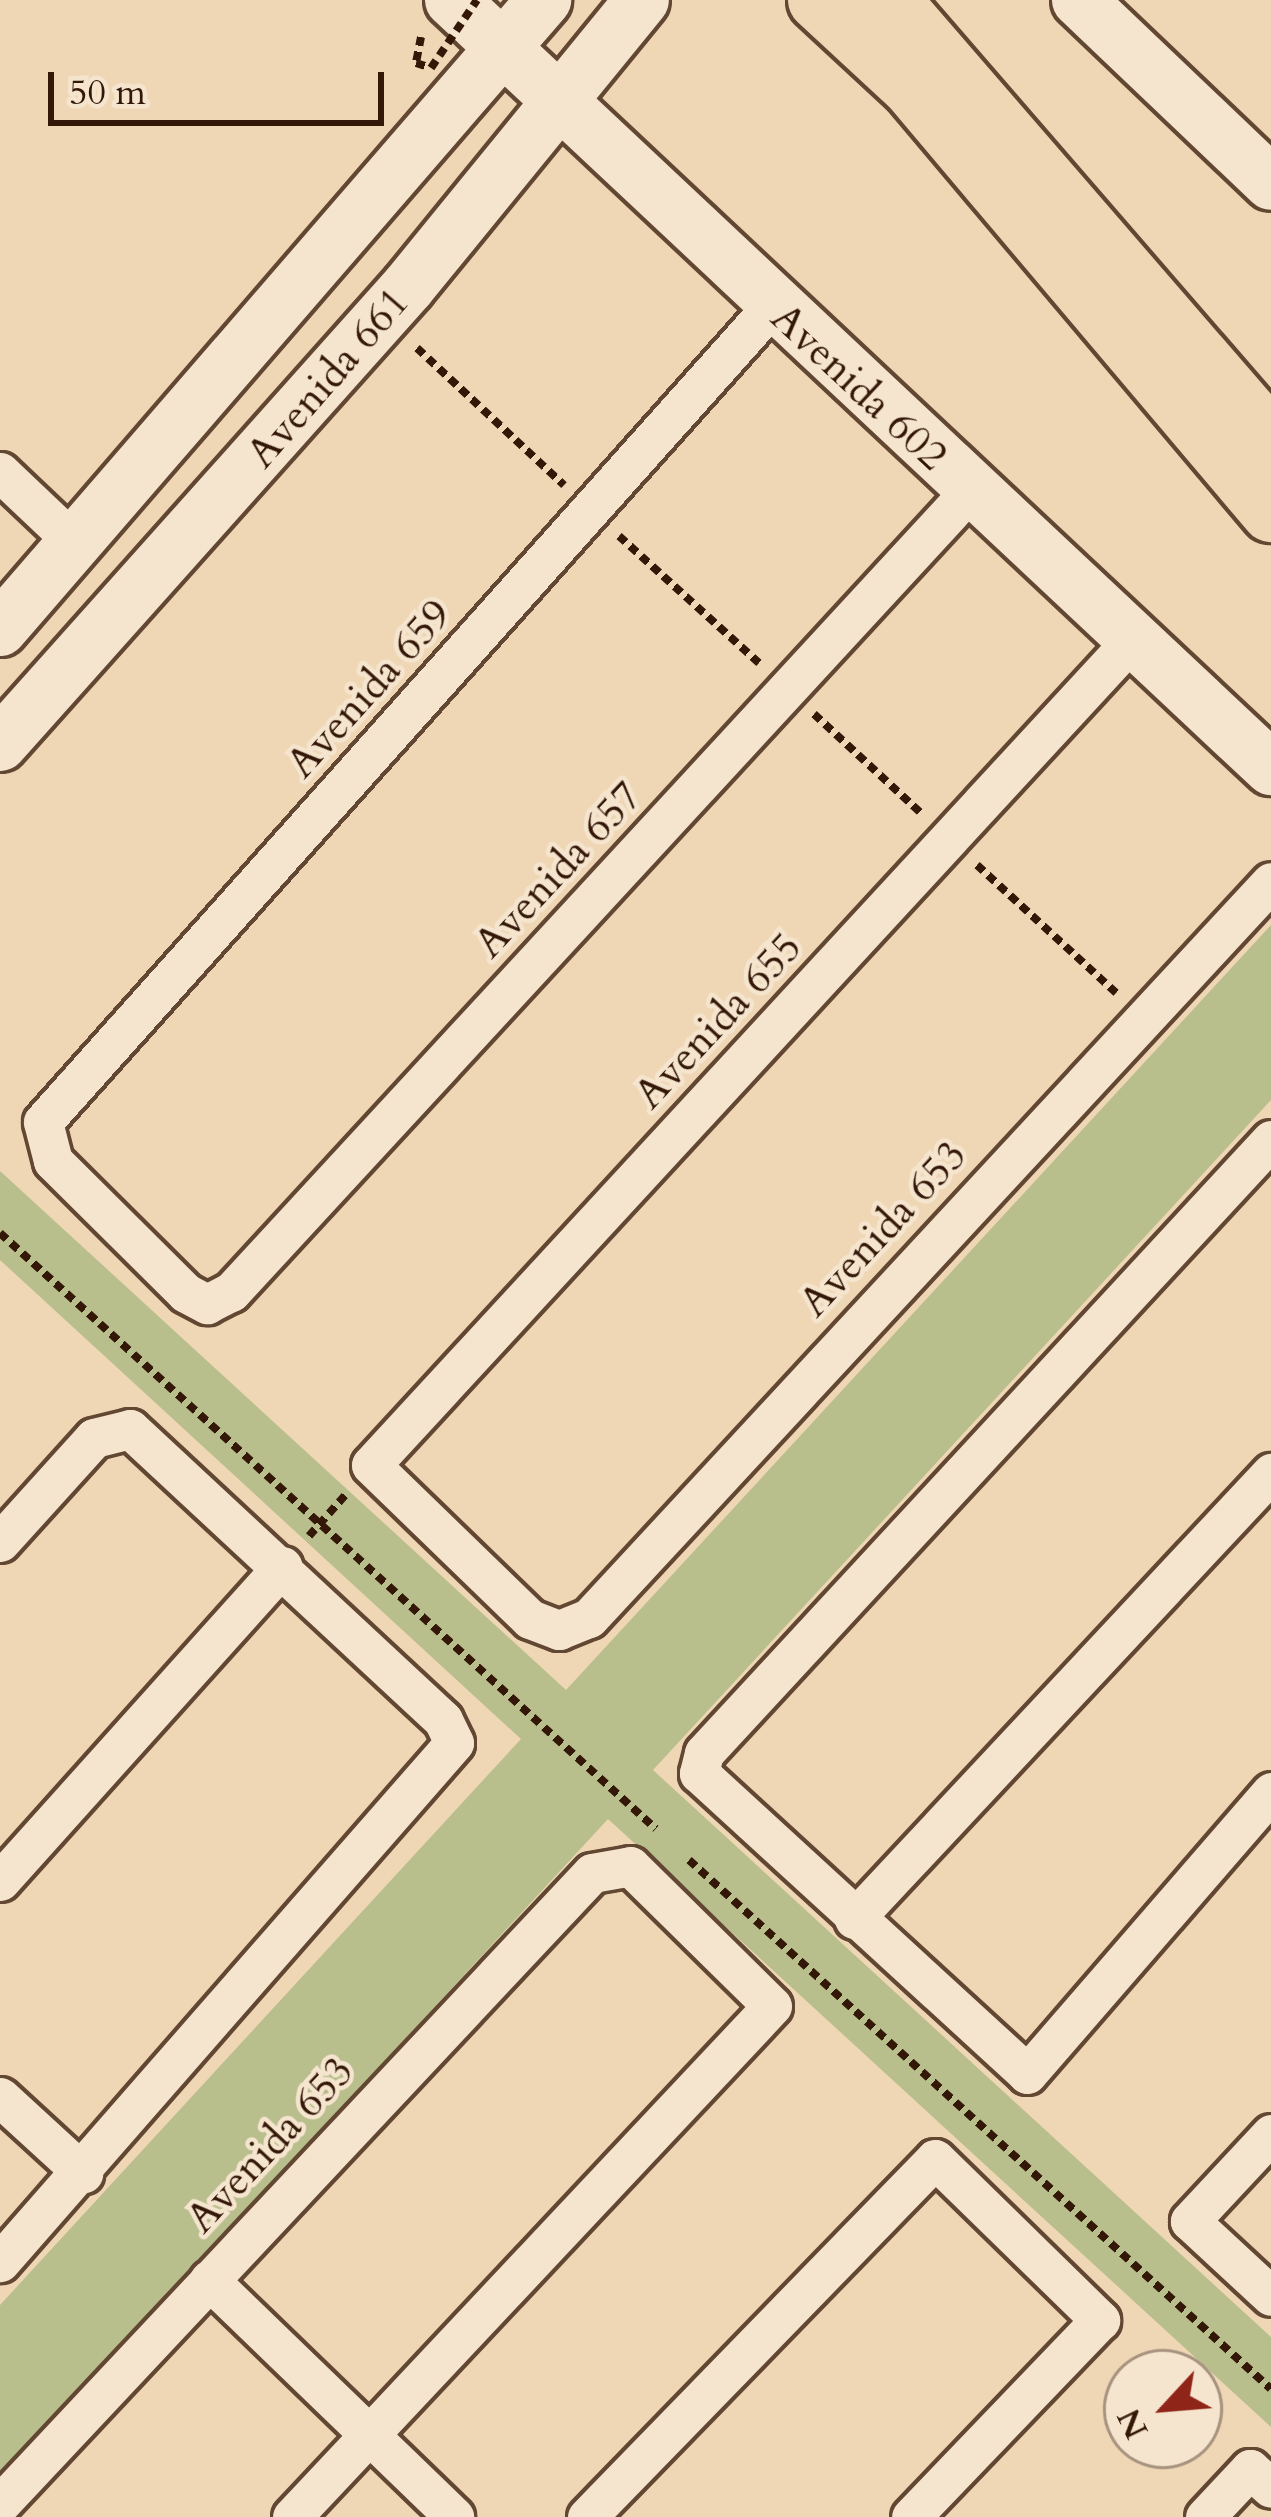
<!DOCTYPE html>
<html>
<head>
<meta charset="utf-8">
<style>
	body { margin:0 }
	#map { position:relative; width:1271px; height:2517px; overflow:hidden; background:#efd7b5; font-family:Cardo,serif }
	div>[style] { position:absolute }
	.green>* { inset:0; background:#b9be8d }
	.path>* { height:8px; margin-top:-4px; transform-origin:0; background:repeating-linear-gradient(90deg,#331707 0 9px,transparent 0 15px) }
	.roads { filter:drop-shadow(3px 0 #624732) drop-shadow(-3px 0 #624732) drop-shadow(0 3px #624732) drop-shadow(0 -3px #624732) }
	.street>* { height:39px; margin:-19.5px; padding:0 19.5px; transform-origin:19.5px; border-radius:19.5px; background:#f5e5cf }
	.secondary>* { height:54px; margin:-27px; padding:0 27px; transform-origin:27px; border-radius:27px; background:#f5e5cf }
	.primary>* { height:60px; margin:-30px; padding:0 30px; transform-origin:30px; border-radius:30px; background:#efd7b5 }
	.path-bridge>* { height:8px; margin-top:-4px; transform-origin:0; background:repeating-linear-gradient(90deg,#331707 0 9px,transparent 0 15px) }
	span { translate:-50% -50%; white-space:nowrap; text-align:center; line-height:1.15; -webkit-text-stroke:9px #f5e5cf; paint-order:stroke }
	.street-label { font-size:42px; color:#331707 }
	.north { position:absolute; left:1103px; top:2349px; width:120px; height:120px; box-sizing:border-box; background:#f5e5cf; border:3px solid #a7937f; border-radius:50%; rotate:244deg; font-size:33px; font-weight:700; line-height:48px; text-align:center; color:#331707 }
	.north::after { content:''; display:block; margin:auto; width:42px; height:54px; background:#8f2418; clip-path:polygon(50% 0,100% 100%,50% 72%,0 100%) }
	.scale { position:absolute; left:48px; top:72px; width:336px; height:54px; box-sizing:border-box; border:6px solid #331707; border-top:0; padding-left:15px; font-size:36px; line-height:42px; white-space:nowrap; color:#331707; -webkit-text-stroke:9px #f5e5cf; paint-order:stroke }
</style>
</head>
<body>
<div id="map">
	<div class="green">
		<i style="clip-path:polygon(1271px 925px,1271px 1100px,653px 1770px,1271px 2337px,1271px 2427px,608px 1819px,0 2478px,0 2305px,521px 1739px,0 1260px,0 1171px,566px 1690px)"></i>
	</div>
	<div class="path">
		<i style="left:421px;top:37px;width:26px;rotate:101deg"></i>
		<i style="left:416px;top:63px;width:13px;rotate:18deg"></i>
		<i style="left:417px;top:348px;width:201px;rotate:43deg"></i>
		<i style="left:619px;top:536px;width:189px;rotate:42.2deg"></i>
		<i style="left:814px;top:714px;width:147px;rotate:42.8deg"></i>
		<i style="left:977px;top:865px;width:189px;rotate:42.6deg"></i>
		<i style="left:0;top:1233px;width:886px;rotate:42.26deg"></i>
		<i style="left:309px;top:1536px;width:57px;rotate:-48.5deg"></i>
		<i style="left:689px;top:1860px;width:786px;rotate:42.27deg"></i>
	</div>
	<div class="roads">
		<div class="street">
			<i style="left:772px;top:306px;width:1094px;rotate:131.78deg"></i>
			<i style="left:43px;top:1122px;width:40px;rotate:75.6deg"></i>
			<i style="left:53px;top:1161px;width:187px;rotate:44.8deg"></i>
			<i style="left:186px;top:1293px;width:24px;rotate:28deg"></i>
			<i style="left:207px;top:1304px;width:27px;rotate:-27deg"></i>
			<i style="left:231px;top:1292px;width:1090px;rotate:-47.31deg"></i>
			<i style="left:0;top:472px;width:106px;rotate:43.5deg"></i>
			<i style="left:1132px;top:640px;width:1122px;rotate:132.69deg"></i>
			<i style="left:371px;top:1465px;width:221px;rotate:44.1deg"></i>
			<i style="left:530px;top:1619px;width:31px;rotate:21deg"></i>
			<i style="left:559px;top:1630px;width:32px;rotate:-22deg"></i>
			<i style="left:589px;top:1618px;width:1003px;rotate:-47.18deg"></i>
			<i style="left:1271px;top:1140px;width:835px;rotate:132.77deg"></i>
			<i style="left:704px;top:1753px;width:21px;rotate:104deg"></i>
			<i style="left:699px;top:1773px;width:445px;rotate:42.5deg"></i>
			<i style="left:1027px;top:2074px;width:373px;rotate:-49.1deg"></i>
			<i style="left:0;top:1542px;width:140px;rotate:-47.9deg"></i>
			<i style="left:94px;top:1438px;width:37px;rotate:-14deg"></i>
			<i style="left:130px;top:1429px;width:427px;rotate:42.9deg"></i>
			<i style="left:443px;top:1720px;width:25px;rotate:64deg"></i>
			<i style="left:454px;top:1743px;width:690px;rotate:131.18deg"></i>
			<i style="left:0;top:1881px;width:423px;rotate:-48.1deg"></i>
			<i style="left:854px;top:1919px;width:611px;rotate:-46.92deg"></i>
			<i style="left:0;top:2097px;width:113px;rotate:42.5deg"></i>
			<i style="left:1271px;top:2134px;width:119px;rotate:133deg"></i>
			<i style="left:1190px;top:2221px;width:110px;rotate:42.8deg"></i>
			<i style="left:209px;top:2280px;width:341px;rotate:44deg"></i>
			<i style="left:0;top:2504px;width:865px;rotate:-46.83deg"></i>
			<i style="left:592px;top:1873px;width:39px;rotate:-10deg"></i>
			<i style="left:630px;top:1866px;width:199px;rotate:44.6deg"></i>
			<i style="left:772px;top:2006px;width:701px;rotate:133.21deg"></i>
			<i style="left:587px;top:2517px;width:499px;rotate:-45.8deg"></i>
			<i style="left:935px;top:2159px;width:231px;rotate:44.3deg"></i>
			<i style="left:1100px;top:2320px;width:273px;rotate:133.8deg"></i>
			<i style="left:1205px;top:2517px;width:66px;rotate:-46.8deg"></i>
			<i style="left:1250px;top:2469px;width:28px;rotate:42deg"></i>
		</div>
		<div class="secondary">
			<i style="left:452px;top:0;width:1123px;rotate:43.16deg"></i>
			<i style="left:1079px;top:0;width:265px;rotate:43.6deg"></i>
			<i style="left:0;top:629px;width:832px;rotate:-49.14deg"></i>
			<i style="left:0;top:744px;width:613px;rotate:-48.24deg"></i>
			<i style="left:408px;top:287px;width:370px;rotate:-50.8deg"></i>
		</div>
		<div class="primary">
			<i style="left:818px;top:0;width:127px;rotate:42.8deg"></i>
			<i style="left:911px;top:86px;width:558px;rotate:49.8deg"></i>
			<i style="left:890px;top:0;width:582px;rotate:49.11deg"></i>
		</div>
	</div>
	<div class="path-bridge">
		<i style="left:431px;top:68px;width:82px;rotate:-55.9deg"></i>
	</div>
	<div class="street-label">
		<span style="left:328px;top:378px;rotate:-49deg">Avenida 661</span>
		<span style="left:859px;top:387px;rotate:43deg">Avenida 602</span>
		<span style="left:369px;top:689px;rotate:-48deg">Avenida 659</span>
		<span style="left:558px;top:870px;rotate:-47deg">Avenida 657</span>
		<span style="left:718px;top:1021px;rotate:-47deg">Avenida 655</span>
		<span style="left:883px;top:1229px;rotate:-47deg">Avenida 653</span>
		<span style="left:270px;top:2145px;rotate:-47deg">Avenida 653</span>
	</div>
	<div class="north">N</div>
	<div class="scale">50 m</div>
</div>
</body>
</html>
